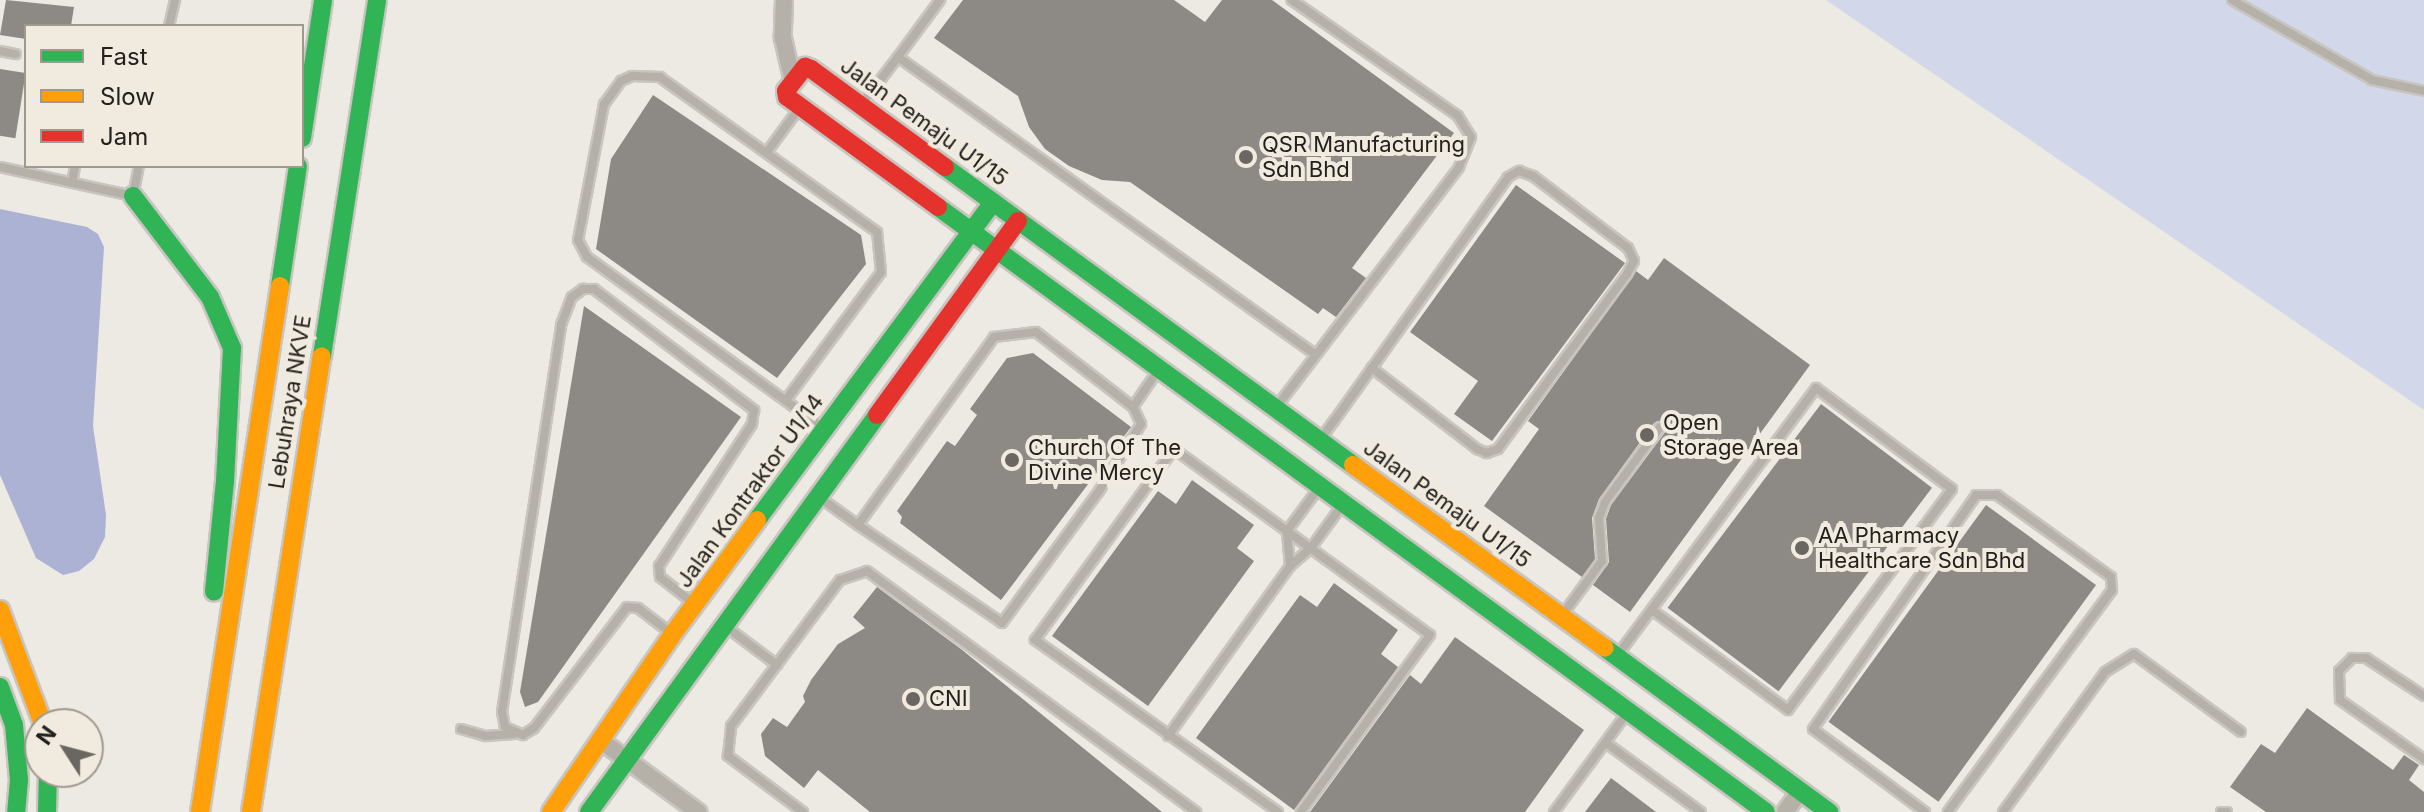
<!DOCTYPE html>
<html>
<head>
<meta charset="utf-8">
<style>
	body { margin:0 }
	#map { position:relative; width:2424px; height:812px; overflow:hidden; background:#ede9e3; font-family:Inter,sans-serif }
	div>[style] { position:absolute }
	.green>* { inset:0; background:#d3d7ea }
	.water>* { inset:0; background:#abb2d3 }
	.building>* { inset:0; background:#8d8a86; transform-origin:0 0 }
	.roads { filter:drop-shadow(2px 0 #c8c5c0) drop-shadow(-2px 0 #c8c5c0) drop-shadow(0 2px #c8c5c0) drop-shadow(0 -2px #c8c5c0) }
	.lane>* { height:8px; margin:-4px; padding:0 4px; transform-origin:4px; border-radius:4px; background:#b5b0a8 }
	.street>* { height:16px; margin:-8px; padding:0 8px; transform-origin:8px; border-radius:8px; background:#b5b0a8 }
	.fast>* { height:18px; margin:-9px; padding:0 9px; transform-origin:9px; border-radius:9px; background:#30b455 }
	.slow>* { height:18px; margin:-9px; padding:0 9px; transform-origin:9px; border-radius:9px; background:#ff9f0a }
	.jam>* { height:18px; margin:-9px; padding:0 9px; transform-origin:9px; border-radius:9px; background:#e5322d }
	.dots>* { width:22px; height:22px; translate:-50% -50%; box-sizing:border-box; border:4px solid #f1eadf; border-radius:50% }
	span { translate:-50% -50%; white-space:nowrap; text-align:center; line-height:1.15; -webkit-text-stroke:8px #f1eadf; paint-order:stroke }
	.street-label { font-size:22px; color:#23211d }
	.poi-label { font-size:22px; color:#23211d }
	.left { translate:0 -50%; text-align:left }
	.legend { position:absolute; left:24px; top:24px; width:280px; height:144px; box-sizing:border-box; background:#f1eadf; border:2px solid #9f9a91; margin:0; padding:10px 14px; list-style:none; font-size:24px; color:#23211d }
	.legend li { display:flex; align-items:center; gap:16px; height:40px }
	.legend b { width:40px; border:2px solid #9f9a91 }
	.north { position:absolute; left:24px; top:708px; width:80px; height:80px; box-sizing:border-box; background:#f1eadf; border:2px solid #9f9a91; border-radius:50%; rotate:306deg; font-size:22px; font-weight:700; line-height:32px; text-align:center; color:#23211d }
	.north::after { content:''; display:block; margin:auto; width:28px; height:36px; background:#6a6762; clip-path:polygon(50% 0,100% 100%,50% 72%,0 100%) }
</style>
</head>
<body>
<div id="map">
	<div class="green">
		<i style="clip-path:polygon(1826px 0,2424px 0,2424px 410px)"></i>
	</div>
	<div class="water">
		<i style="clip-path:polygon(0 209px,87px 227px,98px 234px,104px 247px,93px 426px,106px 515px,105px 537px,94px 559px,79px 571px,63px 575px,36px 558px,0 475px)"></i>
	</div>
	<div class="building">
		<i style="clip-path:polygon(6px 0,74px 7px,71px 26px,26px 26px,26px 39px,0 35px)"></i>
		<i style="clip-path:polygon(963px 0,1174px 0,1205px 22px,1222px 0,1272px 0,1454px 133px,1352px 268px,1366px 278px,1336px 317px,1323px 308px,1318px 314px,1130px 182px,1102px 180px,1069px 166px,1045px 149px,1029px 127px,1018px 96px,934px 38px)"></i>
		<i style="left:0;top:69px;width:26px;height:66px;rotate:9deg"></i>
		<i style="clip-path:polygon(653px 95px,861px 235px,866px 264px,777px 378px,596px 249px,611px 159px)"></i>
		<i style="clip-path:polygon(1516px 185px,1625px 263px,1492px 441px,1454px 414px,1478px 381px,1410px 332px)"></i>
		<i style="clip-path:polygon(1664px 258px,1810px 365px,1630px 612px,1593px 585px,1609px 562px,1606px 519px,1611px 505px,1666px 431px,1663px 421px,1654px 423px,1599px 499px,1592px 518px,1595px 559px,1582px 577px,1484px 506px,1539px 429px,1528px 421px,1636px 271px,1648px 280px)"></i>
		<i style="clip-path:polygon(584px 306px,741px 417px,538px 702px,525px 707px,520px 692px)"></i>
		<i style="clip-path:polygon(1033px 353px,1131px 427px,1001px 600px,900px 523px,902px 517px,897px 511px,947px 441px,955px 446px,977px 415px,970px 409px,1007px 358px)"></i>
		<i style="left:1821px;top:404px;width:139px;height:255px;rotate:37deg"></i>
		<i style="clip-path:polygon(1192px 480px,1254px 525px,1237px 548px,1254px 561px,1148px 706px,1052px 636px,1158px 491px,1176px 504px)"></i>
		<i style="left:1986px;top:505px;width:136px;height:268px;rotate:36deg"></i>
		<i style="clip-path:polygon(1334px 583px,1398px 630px,1381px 654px,1398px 667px,1294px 810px,1196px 738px,1300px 595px,1317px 607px)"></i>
		<i style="clip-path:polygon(877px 587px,961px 649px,1162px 812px,870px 812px,818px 770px,804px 788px,765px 756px,761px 734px,773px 718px,787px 727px,805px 702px,803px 696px,811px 680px,838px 644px,865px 628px,853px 617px)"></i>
		<i style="clip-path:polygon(1455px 637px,1584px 730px,1525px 812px,1310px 812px,1410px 675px,1421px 684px)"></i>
		<i style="clip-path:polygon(2307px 708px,2393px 770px,2404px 755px,2419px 765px,2409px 780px,2424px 792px,2424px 812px,2266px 812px,2230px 787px,2261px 744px,2275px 753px)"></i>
		<i style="clip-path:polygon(1611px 778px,1656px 812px,1585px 812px)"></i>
	</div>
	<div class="roads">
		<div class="lane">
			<i style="left:940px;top:0;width:71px;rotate:126.4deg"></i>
			<i style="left:898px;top:57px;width:513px;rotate:35.49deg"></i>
			<i style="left:2232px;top:0;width:161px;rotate:29.7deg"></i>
			<i style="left:2372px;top:80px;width:53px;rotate:11.9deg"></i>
			<i style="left:169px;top:26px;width:27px;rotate:-77deg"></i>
			<i style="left:0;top:51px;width:16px;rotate:11deg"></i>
			<i style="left:861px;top:105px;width:61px;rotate:-52.4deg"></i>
			<i style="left:767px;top:152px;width:56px;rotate:-53.7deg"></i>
			<i style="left:0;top:167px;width:136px;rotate:12.3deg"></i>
			<i style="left:133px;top:196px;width:31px;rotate:-79deg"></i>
			<i style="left:72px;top:183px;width:17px;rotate:-80deg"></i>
			<i style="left:786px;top:400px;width:159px;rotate:-53.4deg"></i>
			<i style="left:881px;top:272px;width:40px;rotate:-95.7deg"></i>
			<i style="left:877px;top:232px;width:267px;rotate:-144.5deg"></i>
			<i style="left:660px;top:77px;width:28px;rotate:-178deg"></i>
			<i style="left:632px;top:76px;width:12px;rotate:156deg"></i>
			<i style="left:621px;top:81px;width:29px;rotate:126deg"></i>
			<i style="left:604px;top:104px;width:138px;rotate:100.8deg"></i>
			<i style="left:578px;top:240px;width:19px;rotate:62deg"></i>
			<i style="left:587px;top:257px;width:294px;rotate:35.9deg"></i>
			<i style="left:1278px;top:405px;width:299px;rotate:-52.7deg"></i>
			<i style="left:1459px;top:167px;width:32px;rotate:-68deg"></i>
			<i style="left:1471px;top:137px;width:25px;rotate:-122deg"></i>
			<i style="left:1458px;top:116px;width:203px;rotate:-145.1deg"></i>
			<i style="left:1320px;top:440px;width:24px;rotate:-54deg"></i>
			<i style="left:1334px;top:421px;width:65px;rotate:-54.4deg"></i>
			<i style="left:1372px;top:368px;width:234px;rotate:-54.5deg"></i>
			<i style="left:1508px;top:177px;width:13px;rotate:-29deg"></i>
			<i style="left:1519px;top:171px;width:15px;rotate:20deg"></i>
			<i style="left:1533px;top:176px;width:119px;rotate:37.2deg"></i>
			<i style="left:1628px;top:248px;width:14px;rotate:65deg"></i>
			<i style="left:1634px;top:261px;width:15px;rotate:118deg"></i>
			<i style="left:1627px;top:274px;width:217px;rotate:126.4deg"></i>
			<i style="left:1498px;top:449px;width:12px;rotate:160deg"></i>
			<i style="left:1487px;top:453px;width:11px;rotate:-158deg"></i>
			<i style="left:1477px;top:449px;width:133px;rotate:-142.4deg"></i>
			<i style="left:819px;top:497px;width:48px;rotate:35.7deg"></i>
			<i style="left:858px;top:525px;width:232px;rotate:-54.1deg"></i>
			<i style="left:994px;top:337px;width:42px;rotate:-6.8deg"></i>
			<i style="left:1036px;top:332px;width:123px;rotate:37.7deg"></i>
			<i style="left:1133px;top:407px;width:46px;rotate:-55.6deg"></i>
			<i style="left:858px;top:525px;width:174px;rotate:34.2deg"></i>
			<i style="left:1002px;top:623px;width:164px;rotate:-53.7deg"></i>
			<i style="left:1099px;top:491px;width:79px;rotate:-57.9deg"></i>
			<i style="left:1141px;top:424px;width:19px;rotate:-115deg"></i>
			<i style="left:1290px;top:566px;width:35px;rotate:-95deg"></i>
			<i style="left:1287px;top:531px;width:52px;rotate:-53.6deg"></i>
			<i style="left:1563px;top:614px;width:66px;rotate:-53.7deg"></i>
			<i style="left:1602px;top:561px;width:43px;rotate:-94deg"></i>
			<i style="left:1599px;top:518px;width:17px;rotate:-69deg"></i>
			<i style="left:1605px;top:502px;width:93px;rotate:-53.7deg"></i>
			<i style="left:725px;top:626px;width:65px;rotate:36.9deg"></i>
			<i style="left:672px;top:634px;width:43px;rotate:-142.6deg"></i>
			<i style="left:638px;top:608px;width:11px;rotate:-175deg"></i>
			<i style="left:627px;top:607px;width:153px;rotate:127.5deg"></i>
			<i style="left:534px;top:728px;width:13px;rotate:148deg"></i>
			<i style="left:523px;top:735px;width:20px;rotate:-156deg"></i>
			<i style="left:505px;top:727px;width:15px;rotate:-101deg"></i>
			<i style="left:502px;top:712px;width:391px;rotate:-81.3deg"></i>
			<i style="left:561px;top:325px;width:30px;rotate:-69deg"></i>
			<i style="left:572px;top:297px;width:14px;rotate:-36deg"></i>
			<i style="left:583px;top:289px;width:11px"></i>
			<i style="left:594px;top:289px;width:201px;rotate:37.1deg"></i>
			<i style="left:754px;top:410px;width:14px;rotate:98deg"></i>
			<i style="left:752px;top:424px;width:170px;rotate:123.2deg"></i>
			<i style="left:659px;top:566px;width:11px;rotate:85deg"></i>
			<i style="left:660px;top:577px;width:42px;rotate:38.2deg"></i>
			<i style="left:1617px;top:656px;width:334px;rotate:-53.4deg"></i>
			<i style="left:1816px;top:388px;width:169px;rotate:36.6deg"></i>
			<i style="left:1952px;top:489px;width:275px;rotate:126.6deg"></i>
			<i style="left:1788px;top:710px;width:169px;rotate:-143.7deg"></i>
			<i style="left:2424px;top:696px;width:69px;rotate:-146.8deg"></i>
			<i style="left:2366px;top:658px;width:14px;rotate:180deg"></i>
			<i style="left:2352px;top:658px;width:18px;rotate:135deg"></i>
			<i style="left:2339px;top:671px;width:29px;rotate:88deg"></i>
			<i style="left:2340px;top:700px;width:103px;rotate:35.1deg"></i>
			<i style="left:461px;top:729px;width:26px;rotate:16deg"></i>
			<i style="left:486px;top:736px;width:28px;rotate:-4deg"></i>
			<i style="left:1168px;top:736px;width:209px;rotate:-54.3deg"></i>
			<i style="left:1290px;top:566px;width:28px;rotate:-41deg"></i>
			<i style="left:1311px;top:548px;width:54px;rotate:-54deg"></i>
			<i style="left:1606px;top:743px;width:117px;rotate:36deg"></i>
			<i style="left:803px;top:812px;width:94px;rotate:-143.3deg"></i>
			<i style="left:728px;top:756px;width:30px;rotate:-84deg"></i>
			<i style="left:731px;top:726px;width:182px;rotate:-53.3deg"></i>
			<i style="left:840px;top:580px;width:28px;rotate:-18deg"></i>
			<i style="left:867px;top:571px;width:408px;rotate:36.2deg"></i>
			<i style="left:1278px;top:812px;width:298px;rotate:-144.7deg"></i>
			<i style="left:1035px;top:640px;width:236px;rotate:-54deg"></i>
			<i style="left:1174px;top:449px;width:316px;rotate:36deg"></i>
			<i style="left:1430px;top:635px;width:219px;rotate:126.1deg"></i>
			<i style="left:1554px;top:812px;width:123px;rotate:-53.6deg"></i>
			<i style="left:1925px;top:812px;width:139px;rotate:-143.5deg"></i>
			<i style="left:1813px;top:729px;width:285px;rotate:-55.1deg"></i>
			<i style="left:1976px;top:495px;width:21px"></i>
			<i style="left:1997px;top:495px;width:140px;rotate:35.7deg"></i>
			<i style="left:2111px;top:577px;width:13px;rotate:86deg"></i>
			<i style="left:2112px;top:590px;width:276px;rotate:126.5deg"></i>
			<i style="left:2003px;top:812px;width:173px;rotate:-53.9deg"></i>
			<i style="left:2105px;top:672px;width:34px;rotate:-32deg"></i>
			<i style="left:2134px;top:654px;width:132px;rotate:36.1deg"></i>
			<i style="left:2221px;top:812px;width:6px"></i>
		</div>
		<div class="street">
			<i style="left:784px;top:0;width:38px;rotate:92deg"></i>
			<i style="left:783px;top:38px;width:45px;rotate:77.2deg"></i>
			<i style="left:600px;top:740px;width:122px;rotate:36.3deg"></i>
			<i style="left:1785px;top:812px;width:26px;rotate:-54deg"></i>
		</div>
		<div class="fast">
			<i style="left:302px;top:138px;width:140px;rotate:-81.3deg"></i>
			<i style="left:945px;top:167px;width:505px;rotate:36.14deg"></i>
			<i style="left:133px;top:196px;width:127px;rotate:52.7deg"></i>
			<i style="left:210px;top:297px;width:56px;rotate:66.7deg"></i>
			<i style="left:232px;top:348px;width:133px;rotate:93deg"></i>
			<i style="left:225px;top:481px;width:111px;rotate:95.7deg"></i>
			<i style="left:938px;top:207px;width:1025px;rotate:36.15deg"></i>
			<i style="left:280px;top:286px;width:121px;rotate:-81.5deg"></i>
			<i style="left:322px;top:356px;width:360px;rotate:-81.2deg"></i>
			<i style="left:757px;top:520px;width:396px;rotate:-53.4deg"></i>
			<i style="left:1605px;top:648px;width:278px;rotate:36.2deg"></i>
			<i style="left:0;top:687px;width:40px;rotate:69.8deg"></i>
			<i style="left:14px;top:725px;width:55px;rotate:84.8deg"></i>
			<i style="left:19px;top:780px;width:32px;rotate:95deg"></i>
			<i style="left:47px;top:812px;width:40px;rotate:-88.6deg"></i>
			<i style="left:589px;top:812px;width:490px;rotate:-54deg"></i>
		</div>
		<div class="slow">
			<i style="left:1353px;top:465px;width:311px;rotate:36deg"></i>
			<i style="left:0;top:610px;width:122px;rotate:69.3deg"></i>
			<i style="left:200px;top:812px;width:532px;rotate:-81.35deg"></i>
			<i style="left:251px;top:812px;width:461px;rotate:-81.2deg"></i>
			<i style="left:551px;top:812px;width:214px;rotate:-55.6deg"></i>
			<i style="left:672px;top:635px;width:143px;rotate:-53.5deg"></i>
		</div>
		<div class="jam">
			<i style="left:938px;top:207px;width:187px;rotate:-143.9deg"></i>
			<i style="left:787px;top:97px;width:6px;rotate:-99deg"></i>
			<i style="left:786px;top:91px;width:31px;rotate:-52deg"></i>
			<i style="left:805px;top:67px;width:6px;rotate:18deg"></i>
			<i style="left:811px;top:69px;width:166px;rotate:36.2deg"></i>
			<i style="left:877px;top:415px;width:240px;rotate:-54deg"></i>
		</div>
	</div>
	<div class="dots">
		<i style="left:1246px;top:157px;background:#6a6762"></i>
		<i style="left:1647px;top:435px;background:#6a6762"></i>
		<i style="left:1012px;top:460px;background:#6a6762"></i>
		<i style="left:1802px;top:548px;background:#6a6762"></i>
		<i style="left:913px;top:699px;background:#6a6762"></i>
	</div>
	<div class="street-label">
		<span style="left:924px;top:122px;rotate:36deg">Jalan Pemaju U1/15</span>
		<span style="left:290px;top:402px;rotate:-81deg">Lebuhraya NKVE</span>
		<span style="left:750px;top:491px;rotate:-54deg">Jalan Kontraktor U1/14</span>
		<span style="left:1447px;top:504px;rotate:36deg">Jalan Pemaju U1/15</span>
	</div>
	<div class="poi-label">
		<span class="left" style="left:1262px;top:157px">QSR Manufacturing<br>Sdn Bhd</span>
		<span class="left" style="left:1663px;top:435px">Open<br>Storage Area</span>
		<span class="left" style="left:1028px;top:460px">Church Of The<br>Divine Mercy</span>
		<span class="left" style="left:1818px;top:548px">AA Pharmacy<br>Healthcare Sdn Bhd</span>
		<span class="left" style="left:929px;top:699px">CNI</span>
	</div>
	<ul class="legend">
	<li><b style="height:10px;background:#30b455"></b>Fast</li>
	<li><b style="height:10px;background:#ff9f0a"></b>Slow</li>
	<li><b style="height:10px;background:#e5322d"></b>Jam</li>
	</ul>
	<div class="north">N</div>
</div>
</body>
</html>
